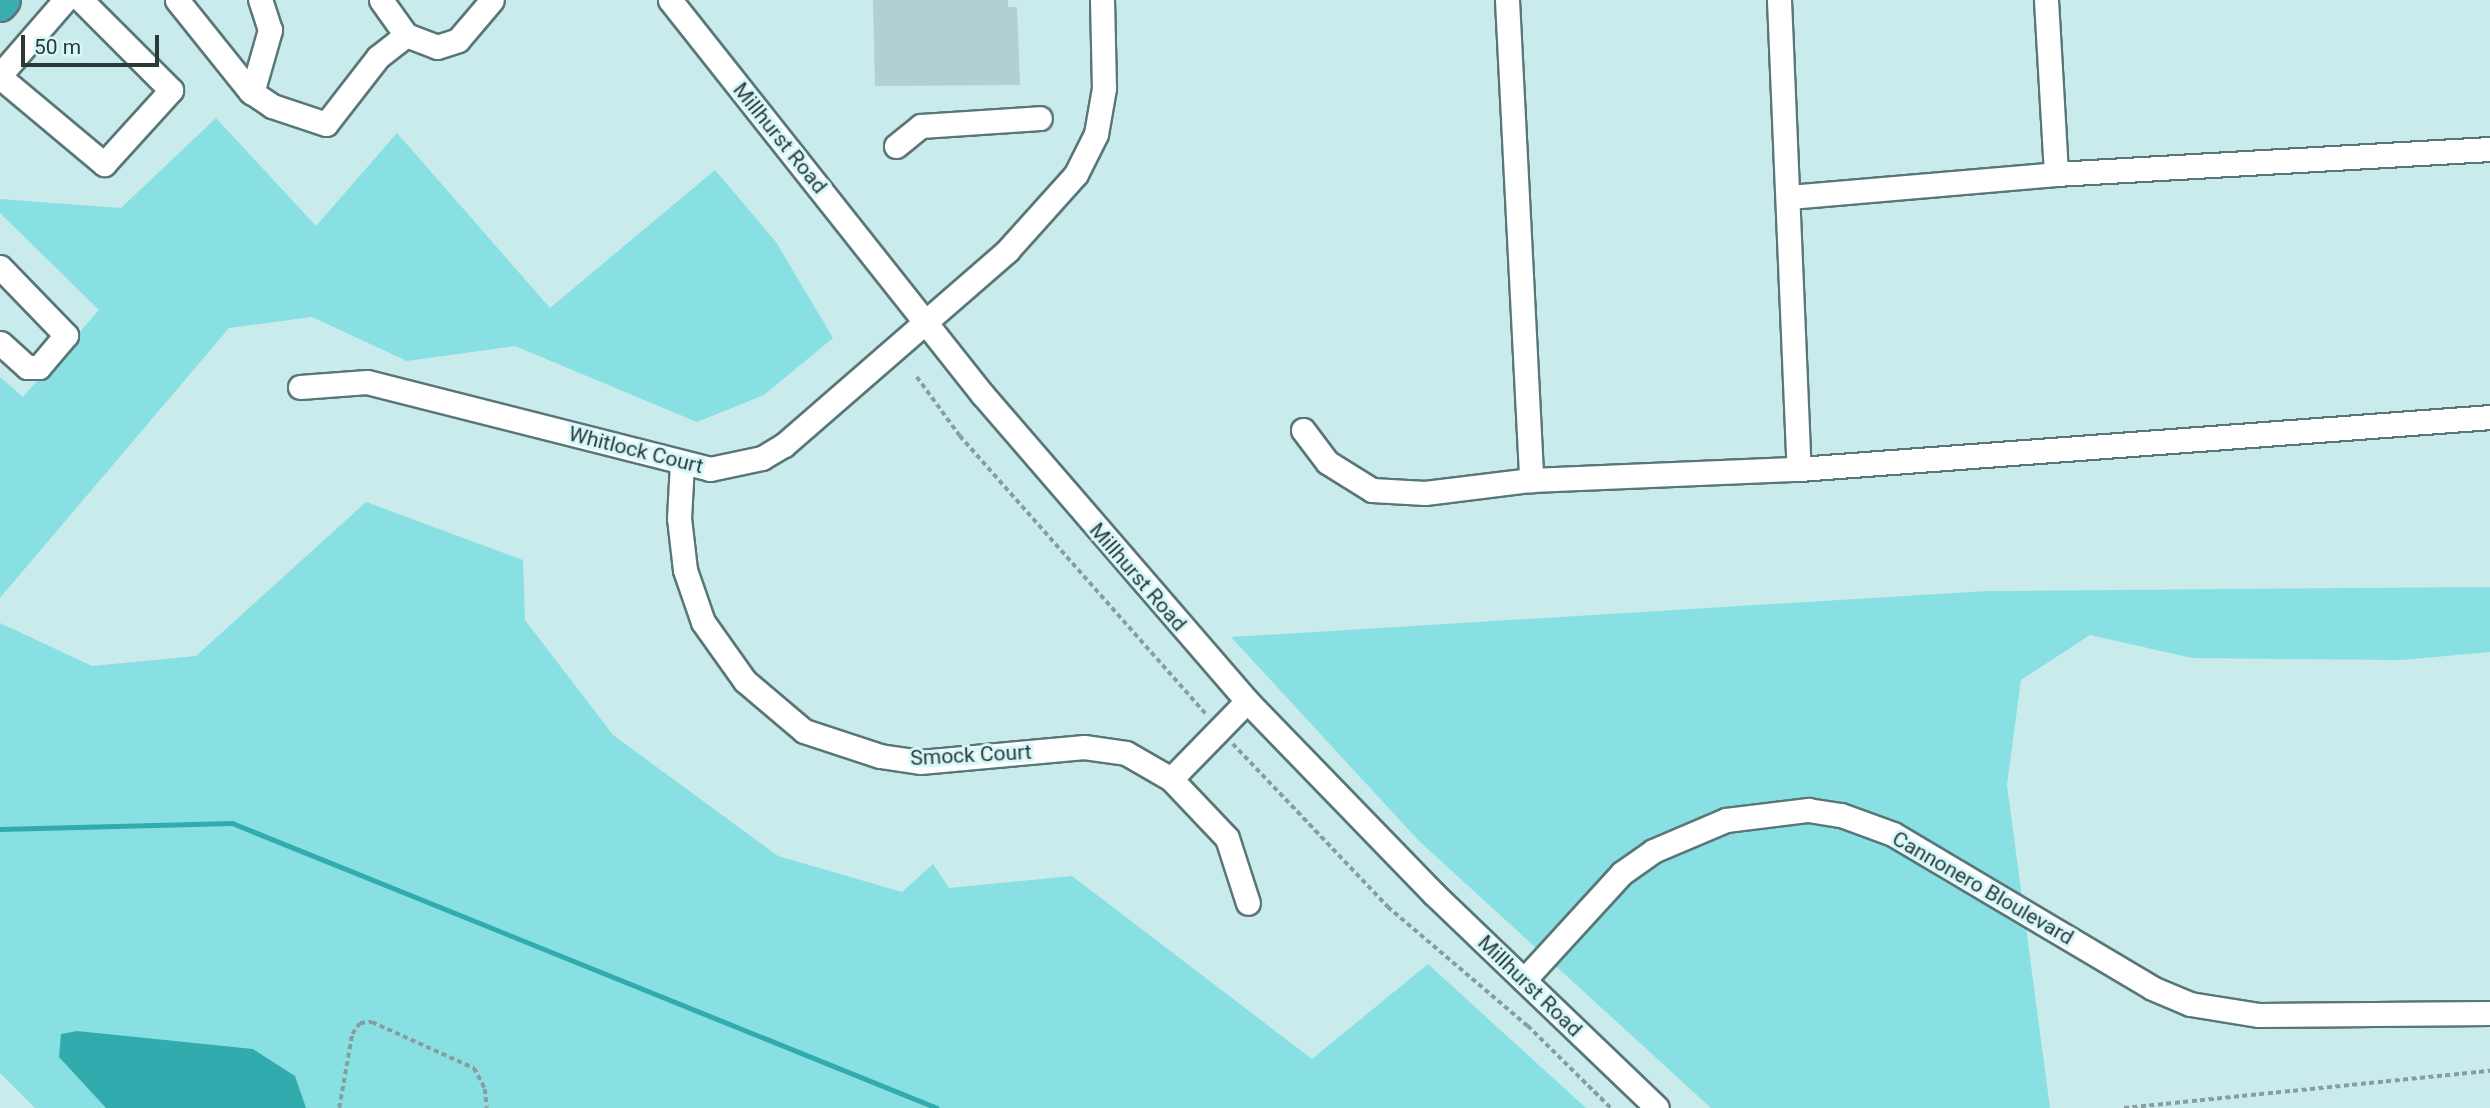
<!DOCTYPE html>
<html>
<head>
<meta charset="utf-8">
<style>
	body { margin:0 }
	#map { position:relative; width:2490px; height:1108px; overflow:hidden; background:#caebec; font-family:Roboto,sans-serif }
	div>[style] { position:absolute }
	.green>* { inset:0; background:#88e0e3 }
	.water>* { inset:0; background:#32abaf }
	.stream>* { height:5px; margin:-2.5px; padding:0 2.5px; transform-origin:2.5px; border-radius:2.5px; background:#32abaf }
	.building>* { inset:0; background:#b0d0d1 }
	.path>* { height:3.5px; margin-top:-1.75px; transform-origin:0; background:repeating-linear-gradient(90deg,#869e9f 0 5px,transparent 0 8.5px) }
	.roads { filter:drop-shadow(2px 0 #597778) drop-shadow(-2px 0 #597778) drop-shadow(0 2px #597778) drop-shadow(0 -2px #597778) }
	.minor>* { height:23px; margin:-11.5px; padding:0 11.5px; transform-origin:11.5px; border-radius:11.5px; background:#fff }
	.highway>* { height:32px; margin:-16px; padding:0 16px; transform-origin:16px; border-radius:16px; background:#3badb1 }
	span { translate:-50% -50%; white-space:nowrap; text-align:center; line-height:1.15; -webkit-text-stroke:6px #d7f8f9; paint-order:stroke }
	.street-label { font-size:21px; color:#2c3939 }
	.scale { position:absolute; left:21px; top:35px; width:138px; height:32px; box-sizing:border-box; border:4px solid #2c3939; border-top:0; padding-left:9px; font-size:21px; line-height:24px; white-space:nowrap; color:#2c3939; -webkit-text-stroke:5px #d7f8f9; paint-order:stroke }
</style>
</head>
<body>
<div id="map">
	<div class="green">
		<i style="clip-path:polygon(216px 118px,316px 226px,397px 133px,550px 308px,715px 170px,776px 242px,833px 338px,764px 395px,697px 422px,515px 346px,407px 361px,312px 317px,229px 328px,0 598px,0 377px,23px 397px,99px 310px,0 213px,0 199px,121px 208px)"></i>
		<i style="clip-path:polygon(366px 502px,523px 560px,525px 620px,613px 735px,778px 856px,902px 892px,933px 864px,949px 888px,1072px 876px,1312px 1059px,1428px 964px,1586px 1108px,35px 1108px,0 1073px,0 623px,92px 666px,196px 656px)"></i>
		<i style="clip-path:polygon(2490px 587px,2490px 652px,2402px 660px,2192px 658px,2090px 635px,2021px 680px,2007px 785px,2050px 1108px,1711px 1108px,1419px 841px,1231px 637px,1987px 591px)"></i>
	</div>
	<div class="water">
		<i style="clip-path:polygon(77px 1031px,253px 1049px,295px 1076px,306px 1108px,106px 1108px,59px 1057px,61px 1034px)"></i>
	</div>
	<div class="stream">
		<i style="left:0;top:829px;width:232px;rotate:-1.5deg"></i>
		<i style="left:232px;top:823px;width:760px;rotate:22.01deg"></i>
	</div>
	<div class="building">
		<i style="clip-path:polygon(873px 0,1008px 0,1008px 7px,1017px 7px,1020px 85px,875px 86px)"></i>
	</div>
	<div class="path">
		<i style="left:917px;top:377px;width:73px;rotate:53.9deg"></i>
		<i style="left:960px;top:436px;width:373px;rotate:48.5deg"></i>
		<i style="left:1233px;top:744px;width:225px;rotate:46.4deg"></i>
		<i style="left:1388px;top:907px;width:184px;rotate:40.4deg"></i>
		<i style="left:1528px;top:1026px;width:117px;rotate:44.7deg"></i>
		<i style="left:339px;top:1108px;width:75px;rotate:-80deg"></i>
		<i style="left:352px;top:1034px;width:14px;rotate:-54deg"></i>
		<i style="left:360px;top:1023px;width:12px;rotate:-5deg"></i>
		<i style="left:372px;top:1022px;width:112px;rotate:24.3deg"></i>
		<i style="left:474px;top:1068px;width:24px;rotate:62deg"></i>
		<i style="left:485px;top:1089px;width:19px;rotate:84deg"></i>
		<i style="left:2124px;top:1108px;width:368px;rotate:-5.8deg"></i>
	</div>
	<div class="roads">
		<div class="minor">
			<i style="left:177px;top:0;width:117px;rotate:51.3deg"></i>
			<i style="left:250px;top:91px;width:27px;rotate:34deg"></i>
			<i style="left:272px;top:106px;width:57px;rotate:18.4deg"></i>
			<i style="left:326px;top:124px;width:85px;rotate:-52.2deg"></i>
			<i style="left:378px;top:57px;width:36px;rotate:-38deg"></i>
			<i style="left:406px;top:35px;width:33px;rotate:21deg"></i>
			<i style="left:437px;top:47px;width:22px;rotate:-18deg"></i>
			<i style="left:458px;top:40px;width:52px;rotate:-49.6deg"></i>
			<i style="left:381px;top:0;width:43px;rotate:54.5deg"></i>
			<i style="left:670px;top:0;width:504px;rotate:51.61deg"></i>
			<i style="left:983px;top:395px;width:404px;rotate:49.2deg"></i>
			<i style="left:1247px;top:701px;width:267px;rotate:45.9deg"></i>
			<i style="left:1433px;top:893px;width:310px;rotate:43.8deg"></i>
			<i style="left:1507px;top:0;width:481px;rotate:87.1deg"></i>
			<i style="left:1531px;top:480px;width:268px;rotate:-2.4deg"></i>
			<i style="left:1799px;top:469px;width:693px;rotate:-4.3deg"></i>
			<i style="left:1779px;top:0;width:469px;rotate:87.6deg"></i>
			<i style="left:2046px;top:0;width:174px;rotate:86.7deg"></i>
			<i style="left:0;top:75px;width:99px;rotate:-49.1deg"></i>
			<i style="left:0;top:77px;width:136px;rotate:39.9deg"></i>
			<i style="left:104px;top:164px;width:100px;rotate:-47.8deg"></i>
			<i style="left:171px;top:90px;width:127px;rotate:-135deg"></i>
			<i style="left:252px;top:93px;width:66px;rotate:-74.1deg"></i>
			<i style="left:270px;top:30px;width:32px;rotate:-108deg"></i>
			<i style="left:896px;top:146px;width:32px;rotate:-39deg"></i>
			<i style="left:921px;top:126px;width:119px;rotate:-3.8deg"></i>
			<i style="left:1789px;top:197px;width:268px;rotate:-4.9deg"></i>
			<i style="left:2056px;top:174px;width:435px;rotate:-3.3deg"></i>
			<i style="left:0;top:267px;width:95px;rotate:45.9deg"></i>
			<i style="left:66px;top:335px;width:42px;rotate:130.2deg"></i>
			<i style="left:39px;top:367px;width:12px;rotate:180deg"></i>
			<i style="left:27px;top:367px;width:36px;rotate:-138deg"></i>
			<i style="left:300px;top:387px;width:67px;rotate:-4.3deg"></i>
			<i style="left:367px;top:382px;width:354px;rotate:14.2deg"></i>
			<i style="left:710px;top:469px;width:53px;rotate:-11.9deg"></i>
			<i style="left:762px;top:458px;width:26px;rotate:-31deg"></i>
			<i style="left:784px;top:445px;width:296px;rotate:-41deg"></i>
			<i style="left:1007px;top:251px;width:103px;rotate:-48.1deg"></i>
			<i style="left:1076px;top:174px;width:45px;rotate:-63.4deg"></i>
			<i style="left:1096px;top:134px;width:47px;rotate:-80.1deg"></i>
			<i style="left:1104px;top:88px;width:88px;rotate:-91.3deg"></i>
			<i style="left:1303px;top:430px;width:40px;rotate:53deg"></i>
			<i style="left:1327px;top:462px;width:53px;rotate:31.9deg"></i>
			<i style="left:1372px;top:490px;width:53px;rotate:3.2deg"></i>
			<i style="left:1425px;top:493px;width:107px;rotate:-7deg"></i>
			<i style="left:682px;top:463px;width:55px;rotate:93.1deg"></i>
			<i style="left:679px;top:518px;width:52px;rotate:83.4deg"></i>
			<i style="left:685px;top:570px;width:55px;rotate:70.9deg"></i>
			<i style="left:703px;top:622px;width:72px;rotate:54.6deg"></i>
			<i style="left:745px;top:681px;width:77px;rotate:40.3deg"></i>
			<i style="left:804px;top:731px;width:80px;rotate:18.2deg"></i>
			<i style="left:880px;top:756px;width:40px;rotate:8.5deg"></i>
			<i style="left:920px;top:762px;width:165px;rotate:-5.2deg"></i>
			<i style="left:1084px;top:747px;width:42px;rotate:8.1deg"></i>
			<i style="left:1126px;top:753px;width:52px;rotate:30deg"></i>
			<i style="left:1171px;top:779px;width:81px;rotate:46.5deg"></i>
			<i style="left:1227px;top:838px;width:68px;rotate:72.1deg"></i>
			<i style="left:1171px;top:779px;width:109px;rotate:-45.7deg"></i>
			<i style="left:1524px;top:980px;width:145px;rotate:-47.5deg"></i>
			<i style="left:1622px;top:873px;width:38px;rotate:-35deg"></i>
			<i style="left:1653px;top:851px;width:79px;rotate:-23deg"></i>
			<i style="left:1726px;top:820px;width:83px;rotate:-7deg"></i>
			<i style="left:1808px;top:810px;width:33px;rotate:9deg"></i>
			<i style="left:1841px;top:815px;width:55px;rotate:20.1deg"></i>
			<i style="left:1893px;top:834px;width:301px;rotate:30.7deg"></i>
			<i style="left:2152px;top:988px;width:41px;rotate:22.8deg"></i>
			<i style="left:2190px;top:1004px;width:70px;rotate:9.1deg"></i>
			<i style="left:2259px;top:1015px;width:231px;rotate:-0.5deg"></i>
		</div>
		<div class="highway">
			<i style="left:0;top:5px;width:6px;rotate:-51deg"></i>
		</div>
	</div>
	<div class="street-label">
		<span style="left:780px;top:138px;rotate:51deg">Millhurst Road</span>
		<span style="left:636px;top:450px;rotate:14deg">Whitlock Court</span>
		<span style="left:1138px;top:577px;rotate:49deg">Millhurst Road</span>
		<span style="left:971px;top:755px;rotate:-3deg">Smock Court</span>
		<span style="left:1983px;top:888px;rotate:30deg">Cannonero Bloulevard</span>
		<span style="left:1530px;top:986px;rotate:44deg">Millhurst Road</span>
	</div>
	<div class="scale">50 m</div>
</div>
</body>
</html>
